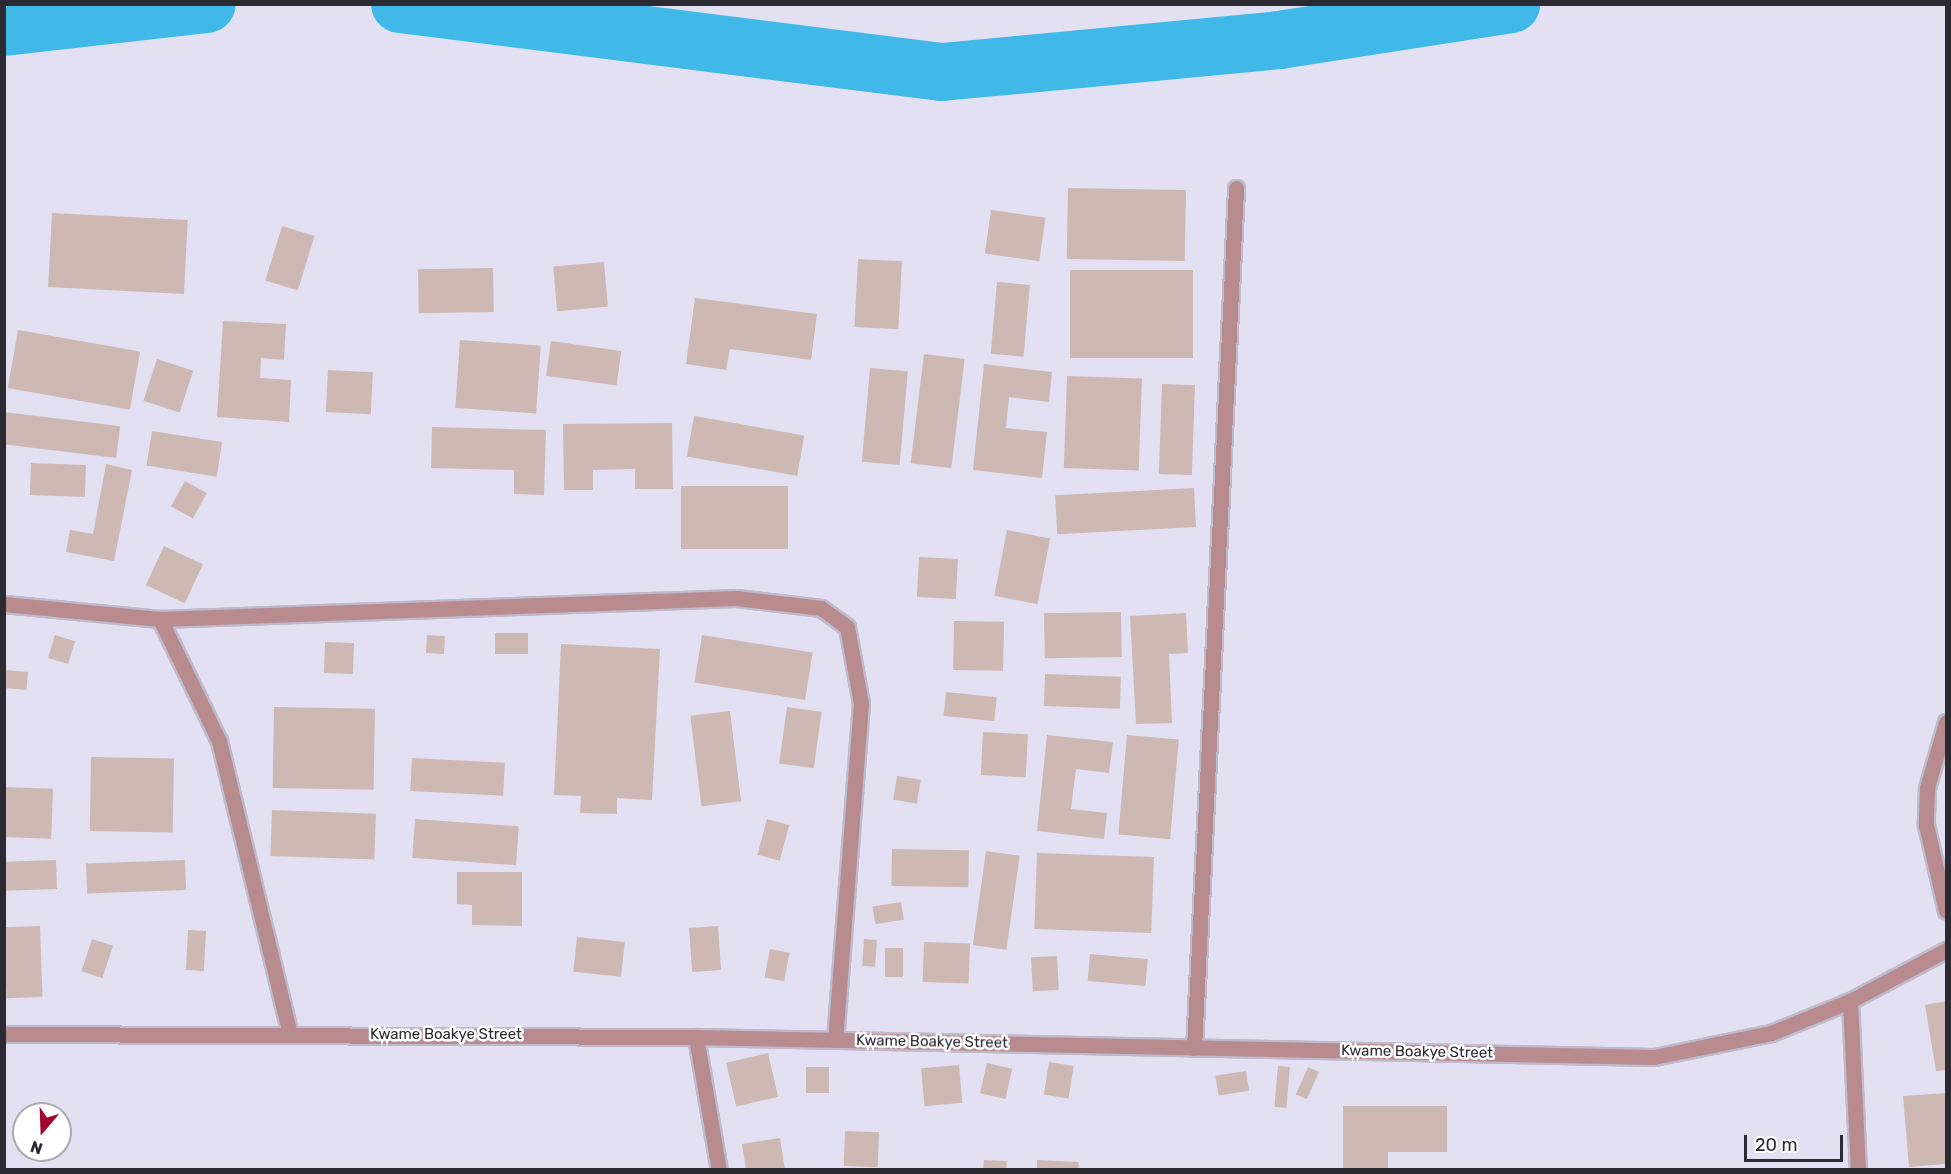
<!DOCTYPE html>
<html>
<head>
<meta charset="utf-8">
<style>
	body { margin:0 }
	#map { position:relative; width:1951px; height:1174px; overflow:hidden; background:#e4e0f4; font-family:Rubik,sans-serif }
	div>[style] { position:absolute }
	.river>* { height:58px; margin:-29px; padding:0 29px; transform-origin:29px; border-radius:29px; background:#40b9e8 }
	.building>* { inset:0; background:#ceb8b3; transform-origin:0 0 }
	.roads { filter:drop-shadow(2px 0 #bfbbcd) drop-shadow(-2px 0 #bfbbcd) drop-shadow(0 2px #bfbbcd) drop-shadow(0 -2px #bfbbcd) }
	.minor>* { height:15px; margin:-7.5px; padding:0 7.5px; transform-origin:7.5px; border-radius:7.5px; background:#b88b8e }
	span { translate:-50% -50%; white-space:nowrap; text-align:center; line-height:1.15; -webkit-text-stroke:5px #fff; paint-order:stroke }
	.street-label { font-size:15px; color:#2b2931 }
	.frame { position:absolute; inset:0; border:6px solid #2b2931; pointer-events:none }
	.north { position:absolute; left:12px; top:1102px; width:60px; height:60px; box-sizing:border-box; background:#fff; border:2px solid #aaa9ad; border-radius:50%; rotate:199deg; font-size:16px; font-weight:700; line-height:24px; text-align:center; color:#2b2931 }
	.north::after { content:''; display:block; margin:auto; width:21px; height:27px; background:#a30530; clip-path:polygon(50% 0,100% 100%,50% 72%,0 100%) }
	.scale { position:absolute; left:1744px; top:1135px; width:99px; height:27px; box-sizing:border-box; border:3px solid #2b2931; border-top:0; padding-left:8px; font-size:18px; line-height:21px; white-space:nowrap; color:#2b2931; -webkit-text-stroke:4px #fff; paint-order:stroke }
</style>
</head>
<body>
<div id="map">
	<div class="river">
		<i style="left:400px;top:4px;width:546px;rotate:7.15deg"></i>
		<i style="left:942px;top:72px;width:339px;rotate:-5.4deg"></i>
		<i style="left:1279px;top:40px;width:235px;rotate:-8.8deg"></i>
		<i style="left:4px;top:27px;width:204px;rotate:-6.5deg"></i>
	</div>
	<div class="building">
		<i style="left:1068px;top:188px;width:118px;height:71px;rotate:1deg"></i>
		<i style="left:991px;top:210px;width:55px;height:44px;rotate:8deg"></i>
		<i style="left:52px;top:213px;width:136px;height:74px;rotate:3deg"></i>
		<i style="left:282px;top:226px;width:34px;height:57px;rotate:17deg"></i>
		<i style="left:858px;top:259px;width:44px;height:68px;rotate:3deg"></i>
		<i style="left:604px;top:262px;width:45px;height:51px;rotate:85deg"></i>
		<i style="left:493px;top:268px;width:44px;height:75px;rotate:89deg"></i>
		<i style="left:1070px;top:270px;width:123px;height:88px"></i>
		<i style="left:997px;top:282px;width:33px;height:72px;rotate:5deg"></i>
		<i style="clip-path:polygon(695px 298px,817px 314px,811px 360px,730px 349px,726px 370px,686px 364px)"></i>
		<i style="clip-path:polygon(223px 321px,286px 324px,284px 360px,261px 358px,260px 378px,291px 380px,289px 422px,217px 417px)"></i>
		<i style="left:18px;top:330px;width:124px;height:59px;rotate:10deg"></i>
		<i style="left:460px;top:340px;width:81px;height:68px;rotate:4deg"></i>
		<i style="left:551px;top:341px;width:71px;height:35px;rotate:8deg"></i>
		<i style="left:924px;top:354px;width:41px;height:110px;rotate:7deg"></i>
		<i style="left:157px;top:359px;width:38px;height:44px;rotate:18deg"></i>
		<i style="clip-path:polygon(984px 364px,1052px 372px,1049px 402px,1009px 397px,1006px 428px,1047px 432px,1042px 478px,973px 470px)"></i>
		<i style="left:870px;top:368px;width:38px;height:94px;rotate:5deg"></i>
		<i style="left:328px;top:370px;width:45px;height:42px;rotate:3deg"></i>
		<i style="left:1067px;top:376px;width:75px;height:92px;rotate:2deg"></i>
		<i style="left:1162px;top:384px;width:33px;height:90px;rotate:2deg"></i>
		<i style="left:4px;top:412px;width:117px;height:32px;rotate:7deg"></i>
		<i style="left:694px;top:416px;width:112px;height:41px;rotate:10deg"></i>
		<i style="clip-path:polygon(672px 423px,673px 489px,635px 489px,635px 469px,593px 470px,593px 490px,564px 490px,563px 424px)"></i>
		<i style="clip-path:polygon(432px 427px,546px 430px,544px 495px,514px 494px,514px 470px,431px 468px)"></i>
		<i style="left:152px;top:431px;width:71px;height:35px;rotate:9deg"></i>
		<i style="left:31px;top:463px;width:55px;height:32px;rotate:2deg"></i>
		<i style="clip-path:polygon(106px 464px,132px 470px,114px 561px,66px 552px,70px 530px,93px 534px)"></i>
		<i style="left:185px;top:481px;width:25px;height:29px;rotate:29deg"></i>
		<i style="left:681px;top:486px;width:107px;height:63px"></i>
		<i style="left:1194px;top:488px;width:39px;height:139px;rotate:87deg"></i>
		<i style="left:1007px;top:530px;width:44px;height:67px;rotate:11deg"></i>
		<i style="left:164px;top:546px;width:43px;height:43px;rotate:25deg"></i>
		<i style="left:919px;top:557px;width:39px;height:40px;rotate:3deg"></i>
		<i style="left:1121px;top:612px;width:45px;height:77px;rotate:89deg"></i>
		<i style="clip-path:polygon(1186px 613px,1188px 653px,1169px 654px,1172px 723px,1136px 724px,1130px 616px)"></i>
		<i style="left:954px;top:621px;width:50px;height:49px;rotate:1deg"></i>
		<i style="left:495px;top:633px;width:33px;height:21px"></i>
		<i style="left:55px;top:635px;width:21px;height:24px;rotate:17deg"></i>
		<i style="left:427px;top:635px;width:18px;height:18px;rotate:3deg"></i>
		<i style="left:702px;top:635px;width:112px;height:48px;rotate:9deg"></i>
		<i style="left:325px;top:642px;width:29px;height:31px;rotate:2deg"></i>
		<i style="clip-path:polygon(561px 644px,660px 649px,652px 800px,617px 798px,617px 814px,580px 813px,581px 796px,554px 795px)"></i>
		<i style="left:5px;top:670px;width:23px;height:18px;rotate:5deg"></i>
		<i style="left:1045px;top:674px;width:76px;height:32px;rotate:2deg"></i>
		<i style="left:946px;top:692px;width:51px;height:24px;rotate:6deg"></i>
		<i style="left:274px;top:707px;width:101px;height:81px;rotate:1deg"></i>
		<i style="left:787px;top:707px;width:35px;height:57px;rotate:8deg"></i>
		<i style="left:730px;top:711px;width:91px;height:40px;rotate:83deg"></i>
		<i style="left:983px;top:732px;width:45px;height:43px;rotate:3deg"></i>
		<i style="clip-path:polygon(1047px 735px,1113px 742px,1109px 773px,1076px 769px,1071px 809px,1107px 813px,1104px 839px,1037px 831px)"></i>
		<i style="left:1127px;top:735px;width:52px;height:100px;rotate:5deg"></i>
		<i style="left:91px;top:757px;width:83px;height:74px;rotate:1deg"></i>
		<i style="left:412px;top:758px;width:93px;height:33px;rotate:3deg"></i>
		<i style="left:897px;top:776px;width:24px;height:24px;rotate:9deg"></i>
		<i style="left:4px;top:787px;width:49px;height:50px;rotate:2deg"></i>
		<i style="left:272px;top:810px;width:104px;height:46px;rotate:2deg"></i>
		<i style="left:415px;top:819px;width:104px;height:39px;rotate:4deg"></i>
		<i style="left:767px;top:819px;width:23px;height:37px;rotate:15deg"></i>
		<i style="left:892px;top:849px;width:77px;height:37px;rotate:1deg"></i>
		<i style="left:986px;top:851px;width:34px;height:95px;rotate:8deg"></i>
		<i style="left:1037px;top:853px;width:117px;height:76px;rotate:2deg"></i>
		<i style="left:56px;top:860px;width:29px;height:52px;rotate:88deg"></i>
		<i style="left:185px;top:860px;width:30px;height:99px;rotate:88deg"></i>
		<i style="clip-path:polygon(457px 872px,522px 872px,522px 926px,472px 925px,472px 905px,457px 904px)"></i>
		<i style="left:901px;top:902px;width:18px;height:29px;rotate:81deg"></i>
		<i style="left:40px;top:926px;width:71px;height:36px;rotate:88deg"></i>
		<i style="left:718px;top:926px;width:44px;height:29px;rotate:86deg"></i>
		<i style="left:188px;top:930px;width:18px;height:40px;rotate:3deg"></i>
		<i style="left:577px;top:937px;width:48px;height:35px;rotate:6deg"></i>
		<i style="left:92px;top:939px;width:22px;height:34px;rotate:18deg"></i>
		<i style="left:864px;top:939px;width:13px;height:27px;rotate:4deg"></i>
		<i style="left:924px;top:942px;width:46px;height:40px;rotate:2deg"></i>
		<i style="left:885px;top:948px;width:18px;height:29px"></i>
		<i style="left:770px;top:949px;width:20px;height:29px;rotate:11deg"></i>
		<i style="left:1090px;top:954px;width:58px;height:27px;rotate:5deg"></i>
		<i style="left:1057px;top:956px;width:34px;height:26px;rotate:87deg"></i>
		<i style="clip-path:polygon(1946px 1001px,1946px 1070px,1936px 1071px,1925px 1005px)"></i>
		<i style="left:768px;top:1053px;width:45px;height:43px;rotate:77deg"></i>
		<i style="left:1049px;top:1062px;width:25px;height:33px;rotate:9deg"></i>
		<i style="left:987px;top:1063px;width:26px;height:31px;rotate:13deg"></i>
		<i style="left:959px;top:1065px;width:38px;height:38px;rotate:85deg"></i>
		<i style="left:1278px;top:1066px;width:12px;height:41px;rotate:5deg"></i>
		<i style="left:806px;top:1067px;width:23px;height:26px"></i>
		<i style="left:1308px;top:1067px;width:12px;height:30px;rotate:24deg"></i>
		<i style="left:1246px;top:1071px;width:20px;height:31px;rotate:81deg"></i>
		<i style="clip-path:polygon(1946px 1093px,1946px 1164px,1909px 1167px,1903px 1096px)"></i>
		<i style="clip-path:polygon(1343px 1106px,1447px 1106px,1447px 1152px,1388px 1152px,1388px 1170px,1343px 1170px)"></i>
		<i style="left:845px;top:1131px;width:34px;height:35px;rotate:2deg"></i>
		<i style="clip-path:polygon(780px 1138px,785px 1170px,746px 1170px,742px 1144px)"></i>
		<i style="clip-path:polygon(984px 1160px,1007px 1161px,1006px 1170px,983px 1170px)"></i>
		<i style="clip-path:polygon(1037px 1160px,1079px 1162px,1078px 1170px,1037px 1170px)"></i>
	</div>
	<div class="roads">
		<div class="minor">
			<i style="left:4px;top:604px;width:157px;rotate:5.5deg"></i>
			<i style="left:160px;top:619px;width:136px;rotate:64.2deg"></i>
			<i style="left:219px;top:741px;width:301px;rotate:76.4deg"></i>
			<i style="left:160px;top:619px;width:576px;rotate:-2.09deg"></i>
			<i style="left:736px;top:598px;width:86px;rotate:6.7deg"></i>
			<i style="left:821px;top:608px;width:32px;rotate:36deg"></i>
			<i style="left:847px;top:627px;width:77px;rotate:79.6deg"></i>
			<i style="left:861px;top:703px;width:338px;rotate:94.4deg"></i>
			<i style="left:1946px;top:722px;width:69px;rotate:106.1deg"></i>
			<i style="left:1927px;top:788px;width:37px;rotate:92deg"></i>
			<i style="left:1926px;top:825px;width:88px;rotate:76.9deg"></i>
			<i style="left:1850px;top:1001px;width:169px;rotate:87.3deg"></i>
			<i style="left:4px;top:1034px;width:692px;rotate:0.25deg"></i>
			<i style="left:696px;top:1037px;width:958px;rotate:1.2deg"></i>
			<i style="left:1654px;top:1057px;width:119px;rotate:-11.6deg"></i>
			<i style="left:1771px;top:1033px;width:85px;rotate:-22.1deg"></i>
			<i style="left:1850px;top:1001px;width:109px;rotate:-28deg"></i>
			<i style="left:696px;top:1037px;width:135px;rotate:80.2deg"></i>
			<i style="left:1194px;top:1048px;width:861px;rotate:-87.2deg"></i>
		</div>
	</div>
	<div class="street-label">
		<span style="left:446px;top:1035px">Kwame Boakye Street</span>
		<span style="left:932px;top:1042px;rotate:1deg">Kwame Boakye Street</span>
		<span style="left:1417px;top:1052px;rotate:1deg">Kwame Boakye Street</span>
	</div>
	<div class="frame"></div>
	<div class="north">N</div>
	<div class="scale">20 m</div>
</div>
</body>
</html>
